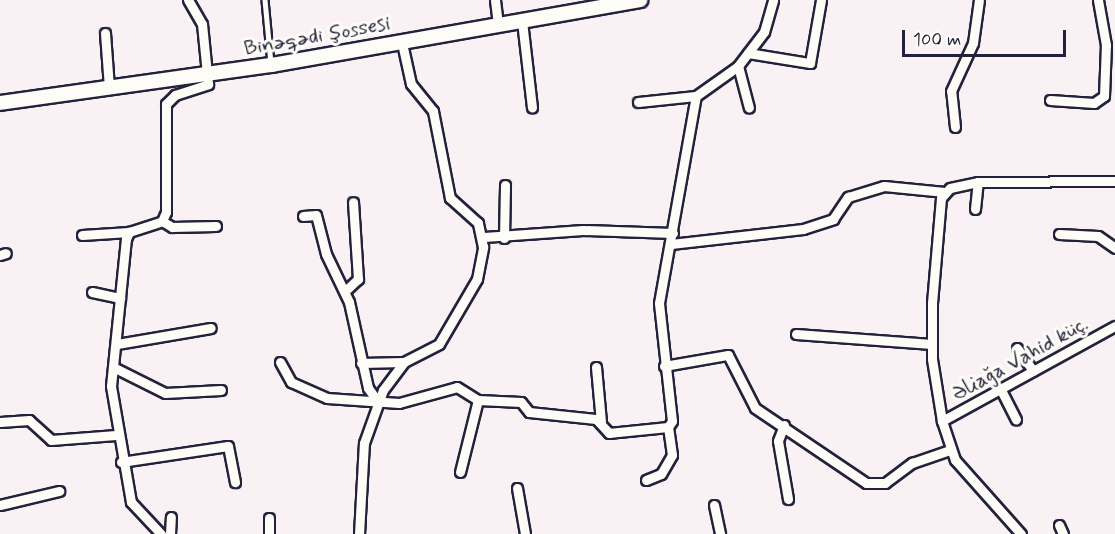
<!DOCTYPE html>
<html>
<head>
<meta charset="utf-8">
<style>
	body { margin:0 }
	#map { position:relative; width:1115px; height:534px; overflow:hidden; background:#faf1f5; font-family:Mynerve,sans-serif }
	div>[style] { position:absolute }
	.roads { filter:drop-shadow(2px 0 #22223b) drop-shadow(-2px 0 #22223b) drop-shadow(0 2px #22223b) drop-shadow(0 -2px #22223b) }
	.service>* { height:4.5px; margin:-2.25px; padding:0 2.25px; transform-origin:2.25px; border-radius:2.25px; background:#fdfcf7 }
	.minor>* { height:9px; margin:-4.5px; padding:0 4.5px; transform-origin:4.5px; border-radius:4.5px; background:#fdfcf7 }
	.secondary>* { height:14px; margin:-7px; padding:0 7px; transform-origin:7px; border-radius:7px; background:#fdfcf7 }
	span { translate:-50% -50%; white-space:nowrap; text-align:center; line-height:1.15; -webkit-text-stroke:6px #fdfcf7; paint-order:stroke }
	.street-label { font-size:21px; color:#22223b }
	.scale { position:absolute; left:902px; top:30px; width:164px; height:27px; box-sizing:border-box; border:3px solid #22223b; border-top:0; padding-left:8px; font-size:18px; line-height:21px; white-space:nowrap; color:#22223b; -webkit-text-stroke:4px #fdfcf7; paint-order:stroke }
</style>
</head>
<body>
<div id="map">
	<div class="roads">
		<div class="service">
			<i style="left:265px;top:0;width:63px;rotate:84.6deg"></i>
		</div>
		<div class="minor">
			<i style="left:495px;top:0;width:26px;rotate:83deg"></i>
			<i style="left:522px;top:21px;width:87px;rotate:83.4deg"></i>
			<i style="left:105px;top:33px;width:55px;rotate:85.8deg"></i>
			<i style="left:748px;top:53px;width:63px;rotate:9.2deg"></i>
			<i style="left:810px;top:63px;width:64px;rotate:-80.1deg"></i>
			<i style="left:738px;top:66px;width:43px;rotate:75.3deg"></i>
			<i style="left:1050px;top:100px;width:44px;rotate:3.9deg"></i>
			<i style="left:1094px;top:103px;width:12px;rotate:-35deg"></i>
			<i style="left:1104px;top:96px;width:51px;rotate:-87.8deg"></i>
			<i style="left:1106px;top:45px;width:46px;rotate:-100.1deg"></i>
			<i style="left:638px;top:102px;width:58px;rotate:-5.9deg"></i>
			<i style="left:955px;top:127px;width:36px;rotate:-96deg"></i>
			<i style="left:951px;top:91px;width:53px;rotate:-65.4deg"></i>
			<i style="left:973px;top:43px;width:43px;rotate:-82.1deg"></i>
			<i style="left:975px;top:209px;width:27px;rotate:-84deg"></i>
			<i style="left:303px;top:216px;width:13px;rotate:-4deg"></i>
			<i style="left:316px;top:215px;width:40px;rotate:75.6deg"></i>
			<i style="left:326px;top:254px;width:53px;rotate:64.4deg"></i>
			<i style="left:349px;top:302px;width:88px;rotate:77.5deg"></i>
			<i style="left:368px;top:388px;width:17px;rotate:54deg"></i>
			<i style="left:162px;top:221px;width:12px;rotate:31deg"></i>
			<i style="left:172px;top:227px;width:44px;rotate:-1.3deg"></i>
			<i style="left:1059px;top:234px;width:39px;rotate:3deg"></i>
			<i style="left:1098px;top:236px;width:21px;rotate:35deg"></i>
			<i style="left:82px;top:235px;width:47px;rotate:-3.7deg"></i>
			<i style="left:484px;top:237px;width:99px;rotate:-4deg"></i>
			<i style="left:583px;top:230px;width:90px;rotate:1.9deg"></i>
			<i style="left:504px;top:238px;width:53px;rotate:-88.9deg"></i>
			<i style="left:671px;top:244px;width:133px;rotate:-6.5deg"></i>
			<i style="left:803px;top:229px;width:32px;rotate:-18deg"></i>
			<i style="left:833px;top:219px;width:27px;rotate:-56deg"></i>
			<i style="left:848px;top:197px;width:38px;rotate:-17deg"></i>
			<i style="left:884px;top:186px;width:61px;rotate:5.6deg"></i>
			<i style="left:0;top:255px;width:6px;rotate:-18deg"></i>
			<i style="left:345px;top:291px;width:18px;rotate:-43deg"></i>
			<i style="left:358px;top:279px;width:77px;rotate:-93.7deg"></i>
			<i style="left:92px;top:292px;width:29px;rotate:12deg"></i>
			<i style="left:796px;top:334px;width:136px;rotate:4.2deg"></i>
			<i style="left:117px;top:344px;width:95px;rotate:-9.7deg"></i>
			<i style="left:1017px;top:348px;width:28px;rotate:55deg"></i>
			<i style="left:280px;top:362px;width:23px;rotate:61deg"></i>
			<i style="left:291px;top:382px;width:39px;rotate:24deg"></i>
			<i style="left:327px;top:398px;width:72px;rotate:4deg"></i>
			<i style="left:399px;top:403px;width:60px;rotate:-15.4deg"></i>
			<i style="left:457px;top:387px;width:25px;rotate:32deg"></i>
			<i style="left:478px;top:400px;width:43px;rotate:2.7deg"></i>
			<i style="left:521px;top:402px;width:13px;rotate:51deg"></i>
			<i style="left:529px;top:412px;width:67px;rotate:6deg"></i>
			<i style="left:596px;top:419px;width:19px;rotate:47deg"></i>
			<i style="left:609px;top:433px;width:59px;rotate:-5.8deg"></i>
			<i style="left:668px;top:427px;width:7px;rotate:-56deg"></i>
			<i style="left:672px;top:421px;width:119px;rotate:-96.3deg"></i>
			<i style="left:659px;top:303px;width:210px;rotate:-79.9deg"></i>
			<i style="left:696px;top:96px;width:52px;rotate:-35.5deg"></i>
			<i style="left:738px;top:66px;width:43px;rotate:-52.6deg"></i>
			<i style="left:764px;top:32px;width:33px;rotate:-74deg"></i>
			<i style="left:361px;top:363px;width:43px;rotate:-1.3deg"></i>
			<i style="left:664px;top:366px;width:65px;rotate:-9.8deg"></i>
			<i style="left:728px;top:355px;width:59px;rotate:63deg"></i>
			<i style="left:755px;top:408px;width:134px;rotate:34deg"></i>
			<i style="left:866px;top:483px;width:19px"></i>
			<i style="left:885px;top:483px;width:34px;rotate:-37deg"></i>
			<i style="left:912px;top:463px;width:40px;rotate:-18.9deg"></i>
			<i style="left:596px;top:367px;width:55px;rotate:84.8deg"></i>
			<i style="left:115px;top:368px;width:56px;rotate:26.6deg"></i>
			<i style="left:165px;top:393px;width:56px;rotate:-3.1deg"></i>
			<i style="left:1001px;top:390px;width:33px;rotate:63deg"></i>
			<i style="left:942px;top:421px;width:197px;rotate:-28.8deg"></i>
			<i style="left:0;top:422px;width:29px;rotate:-4deg"></i>
			<i style="left:29px;top:420px;width:30px;rotate:42deg"></i>
			<i style="left:51px;top:440px;width:65px;rotate:-4.4deg"></i>
			<i style="left:784px;top:425px;width:17px;rotate:111deg"></i>
			<i style="left:778px;top:441px;width:59px;rotate:80.2deg"></i>
			<i style="left:121px;top:462px;width:108px;rotate:-8.5deg"></i>
			<i style="left:228px;top:446px;width:37px;rotate:79deg"></i>
			<i style="left:460px;top:472px;width:74px;rotate:-76deg"></i>
			<i style="left:646px;top:480px;width:16px;rotate:-22deg"></i>
			<i style="left:661px;top:474px;width:22px;rotate:-60deg"></i>
			<i style="left:672px;top:455px;width:28px;rotate:-98deg"></i>
			<i style="left:517px;top:488px;width:47px;rotate:80.1deg"></i>
			<i style="left:0;top:505px;width:61px;rotate:-13.3deg"></i>
			<i style="left:714px;top:505px;width:30px;rotate:78deg"></i>
			<i style="left:269px;top:518px;width:16px;rotate:90deg"></i>
			<i style="left:1059px;top:525px;width:10px;rotate:66deg"></i>
			<i style="left:161px;top:534px;width:44px;rotate:-133.2deg"></i>
			<i style="left:131px;top:502px;width:118px;rotate:-99.8deg"></i>
			<i style="left:111px;top:386px;width:148px;rotate:-84.2deg"></i>
			<i style="left:126px;top:239px;width:8px;rotate:-67deg"></i>
			<i style="left:129px;top:232px;width:35px;rotate:-18deg"></i>
			<i style="left:162px;top:221px;width:10px;rotate:-66deg"></i>
			<i style="left:166px;top:212px;width:108px;rotate:-90deg"></i>
			<i style="left:166px;top:104px;width:13px;rotate:-45deg"></i>
			<i style="left:175px;top:95px;width:35px;rotate:-18deg"></i>
			<i style="left:208px;top:84px;width:60px;rotate:-95.7deg"></i>
			<i style="left:202px;top:24px;width:28px;rotate:-120deg"></i>
			<i style="left:170px;top:534px;width:17px;rotate:-87deg"></i>
			<i style="left:359px;top:534px;width:91px;rotate:-86.9deg"></i>
			<i style="left:364px;top:443px;width:56px;rotate:-70.3deg"></i>
			<i style="left:383px;top:390px;width:35px;rotate:-53deg"></i>
			<i style="left:404px;top:362px;width:39px;rotate:-27deg"></i>
			<i style="left:439px;top:344px;width:75px;rotate:-59.7deg"></i>
			<i style="left:477px;top:279px;width:33px;rotate:-79deg"></i>
			<i style="left:483px;top:247px;width:25px;rotate:-102deg"></i>
			<i style="left:478px;top:223px;width:38px;rotate:-138deg"></i>
			<i style="left:450px;top:198px;width:89px;rotate:-101.1deg"></i>
			<i style="left:433px;top:111px;width:35px;rotate:-129deg"></i>
			<i style="left:411px;top:84px;width:42px;rotate:-102.4deg"></i>
			<i style="left:1021px;top:534px;width:99px;rotate:-131.7deg"></i>
			<i style="left:955px;top:460px;width:41px;rotate:-108.4deg"></i>
			<i style="left:942px;top:421px;width:63px;rotate:-99.2deg"></i>
			<i style="left:932px;top:359px;width:56px;rotate:-90deg"></i>
			<i style="left:932px;top:303px;width:105px;rotate:-85.1deg"></i>
			<i style="left:941px;top:198px;width:13px;rotate:-48deg"></i>
			<i style="left:950px;top:188px;width:29px;rotate:-12deg"></i>
			<i style="left:978px;top:182px;width:137px;rotate:-0.4deg"></i>
		</div>
		<div class="secondary">
			<i style="left:0;top:103px;width:275px;rotate:-8deg"></i>
			<i style="left:272px;top:65px;width:374px;rotate:-10deg"></i>
		</div>
	</div>
	<div class="street-label">
		<span style="left:317px;top:36px;rotate:-10deg">Binəqədi şossesi</span>
		<span style="left:1020px;top:359px;rotate:-29deg">Əliağa Vahid küç.</span>
	</div>
	<div class="scale">100 m</div>
</div>
</body>
</html>
